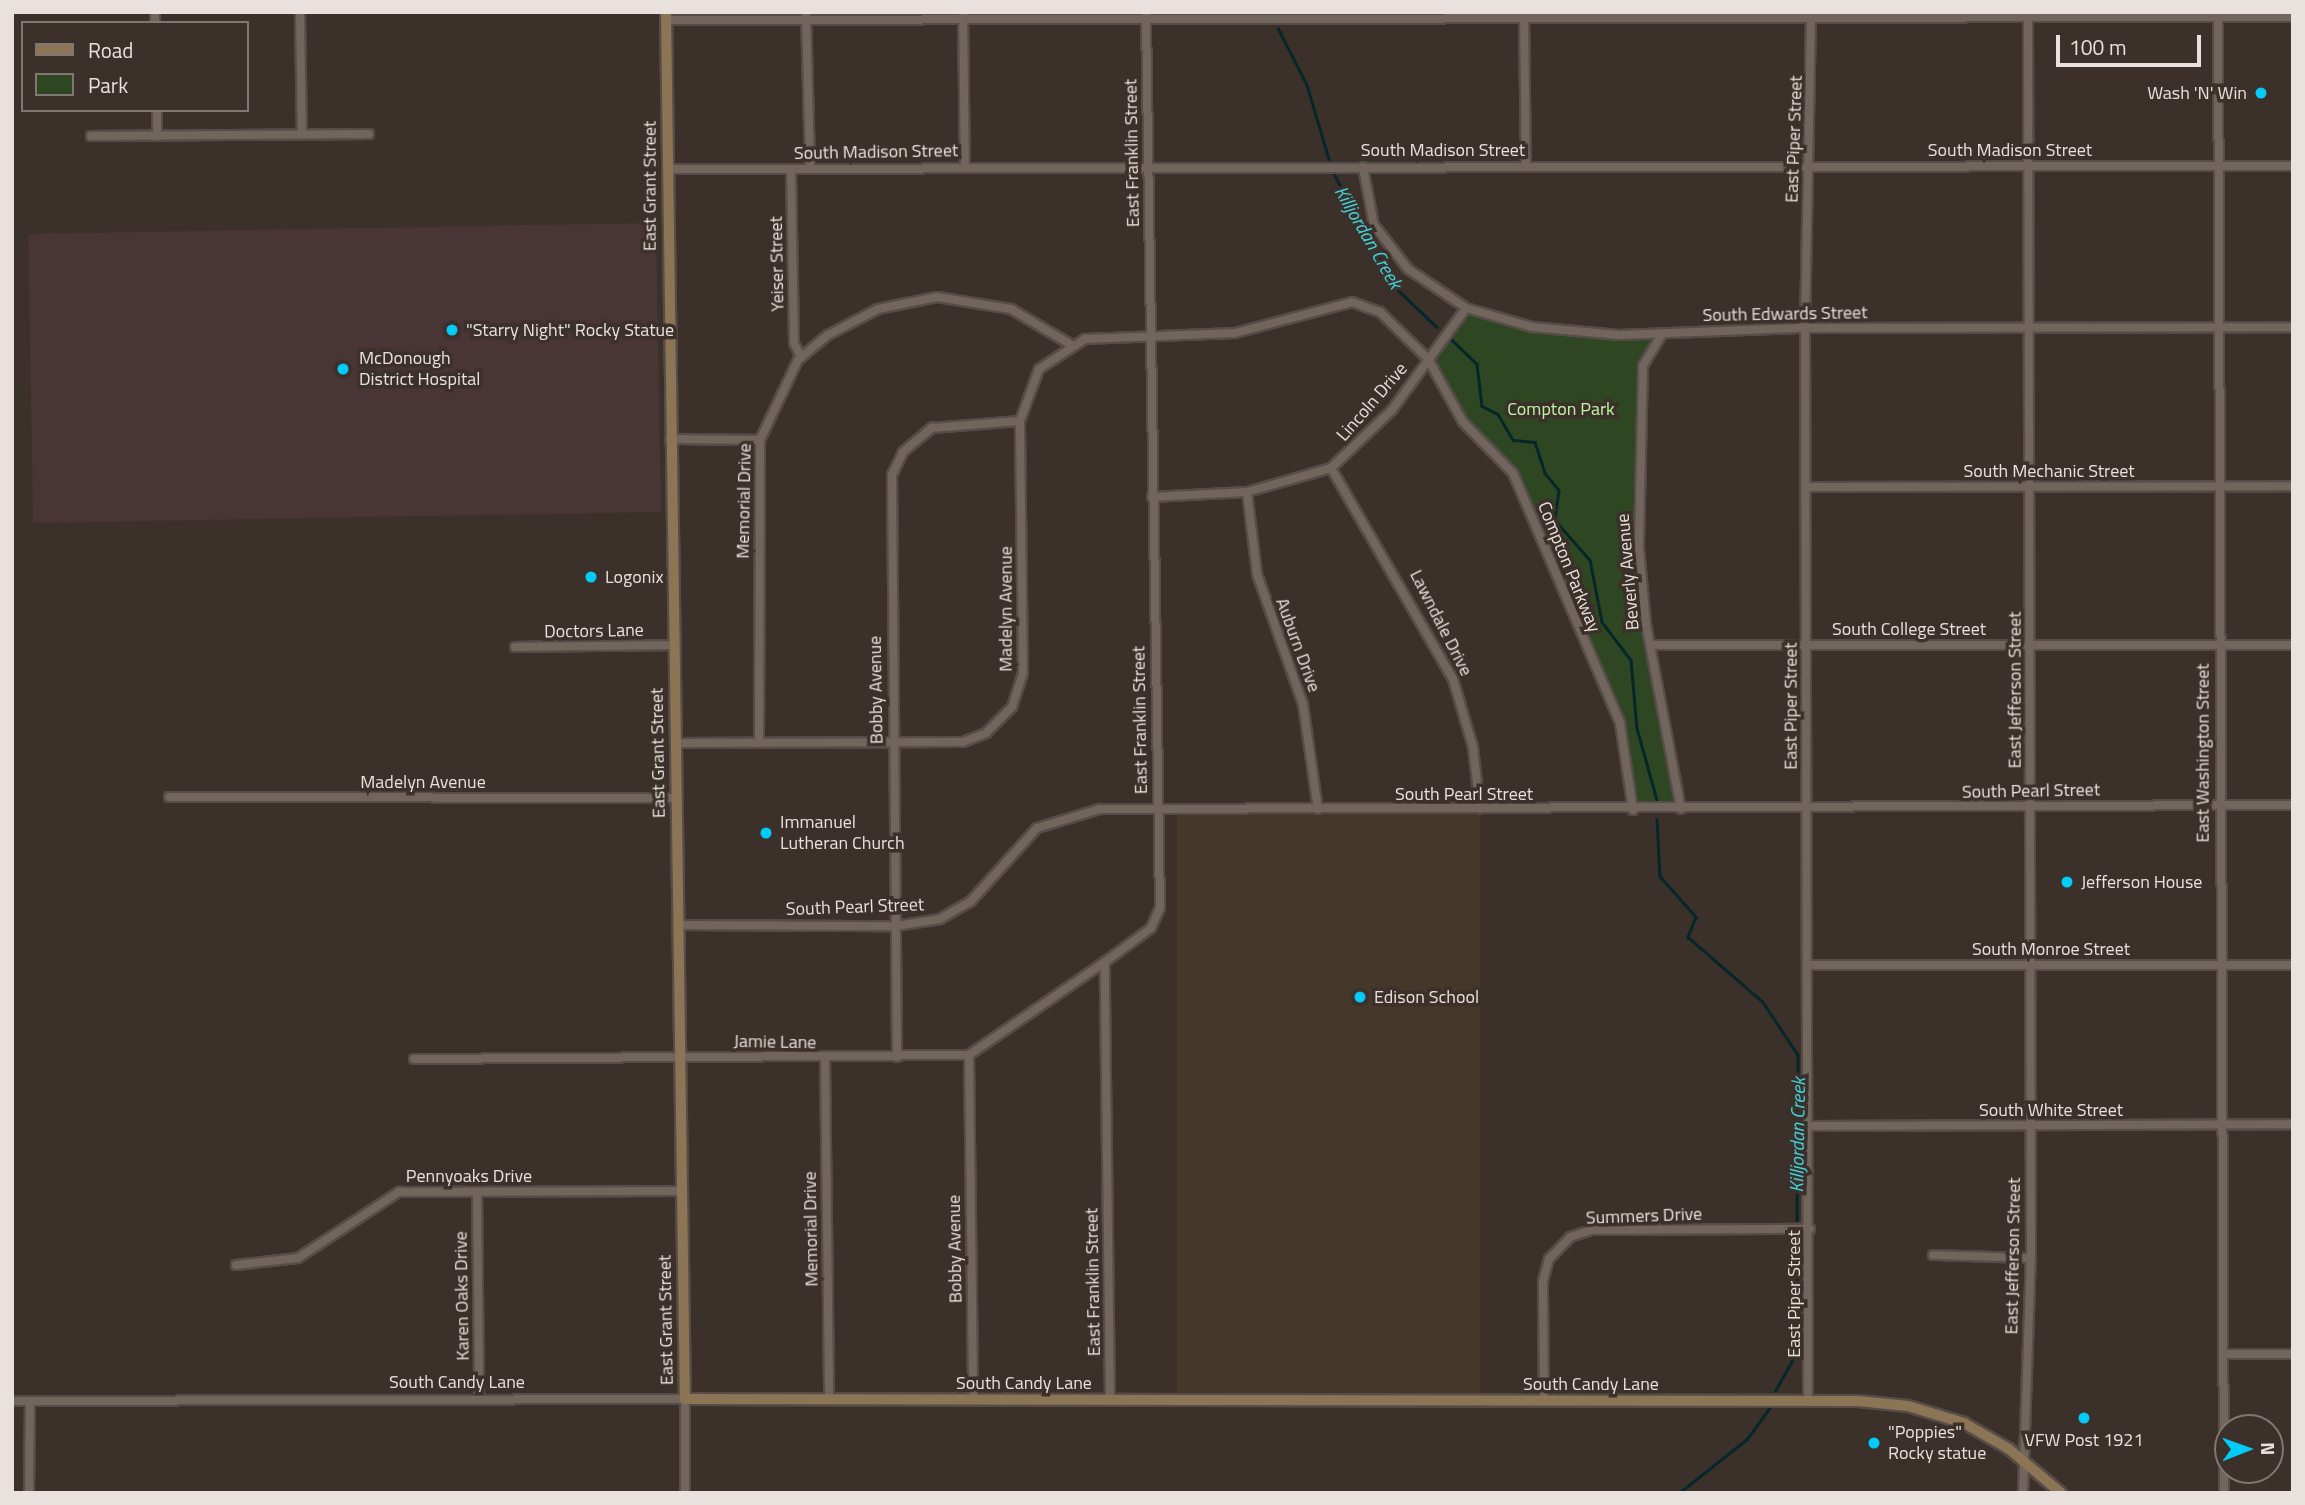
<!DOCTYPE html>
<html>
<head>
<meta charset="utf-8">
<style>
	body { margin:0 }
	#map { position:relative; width:2305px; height:1505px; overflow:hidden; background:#3c302a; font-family:"Titillium Web",sans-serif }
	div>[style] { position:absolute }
	.education>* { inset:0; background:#45382a; transform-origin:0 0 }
	.medical>* { inset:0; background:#493536; transform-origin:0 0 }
	.green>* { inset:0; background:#2e4722 }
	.stream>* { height:2.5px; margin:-1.25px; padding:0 1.25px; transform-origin:1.25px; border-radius:1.25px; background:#062729 }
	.roads { filter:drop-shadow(2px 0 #564c48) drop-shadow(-2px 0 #564c48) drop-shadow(0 2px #564c48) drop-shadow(0 -2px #564c48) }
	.street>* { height:8px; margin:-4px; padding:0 4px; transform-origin:4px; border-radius:4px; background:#72655e }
	.secondary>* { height:10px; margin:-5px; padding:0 5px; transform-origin:5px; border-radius:5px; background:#8c7554 }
	.dots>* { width:19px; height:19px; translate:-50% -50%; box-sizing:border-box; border:4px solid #3c302a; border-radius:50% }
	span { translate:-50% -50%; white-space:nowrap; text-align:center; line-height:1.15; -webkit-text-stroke:7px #3c302a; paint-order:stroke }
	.poi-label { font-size:18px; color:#e9e1dd }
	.right { translate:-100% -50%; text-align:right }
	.left { translate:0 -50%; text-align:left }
	.street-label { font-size:18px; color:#e9e1dd }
	.park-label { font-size:18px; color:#bcf6a4 }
	.water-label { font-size:19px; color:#40d6df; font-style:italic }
	.frame { position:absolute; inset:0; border:14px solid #e9e1dd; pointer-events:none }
	.legend { position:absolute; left:21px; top:21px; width:228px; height:91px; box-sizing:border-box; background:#3c302a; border:2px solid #817772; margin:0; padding:9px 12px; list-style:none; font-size:21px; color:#e9e1dd }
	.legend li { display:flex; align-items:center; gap:14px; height:35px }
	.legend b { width:35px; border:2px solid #817772 }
	.north { position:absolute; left:2214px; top:1414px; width:70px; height:70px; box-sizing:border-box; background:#3c302a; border:2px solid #817772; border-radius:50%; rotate:89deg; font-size:19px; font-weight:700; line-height:28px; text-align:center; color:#e9e1dd }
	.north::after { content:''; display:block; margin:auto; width:24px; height:32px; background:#00cbf9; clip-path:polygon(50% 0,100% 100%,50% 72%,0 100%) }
	.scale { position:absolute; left:2056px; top:35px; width:145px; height:32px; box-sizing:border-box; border:4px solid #e9e1dd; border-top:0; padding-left:9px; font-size:21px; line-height:24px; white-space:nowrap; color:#e9e1dd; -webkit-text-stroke:5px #3c302a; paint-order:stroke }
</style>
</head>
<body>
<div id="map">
	<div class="education">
		<i style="left:1177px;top:809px;width:303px;height:592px"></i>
	</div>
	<div class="medical">
		<i style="left:656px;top:223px;width:289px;height:628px;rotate:89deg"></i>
	</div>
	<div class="green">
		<i style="clip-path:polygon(1466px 308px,1532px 327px,1662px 334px,1647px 357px,1638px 442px,1646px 624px,1681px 809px,1633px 810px,1620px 723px,1518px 483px,1475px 436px,1428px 359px)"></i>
	</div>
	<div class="stream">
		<i style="left:1278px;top:28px;width:64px;rotate:63deg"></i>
		<i style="left:1307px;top:85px;width:77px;rotate:73.4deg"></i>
		<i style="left:1334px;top:174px;width:134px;rotate:60.9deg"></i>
		<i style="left:1399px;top:291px;width:52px;rotate:43.5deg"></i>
		<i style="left:1449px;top:337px;width:39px;rotate:44deg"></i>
		<i style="left:1477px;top:364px;width:42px;rotate:83.2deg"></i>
		<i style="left:1482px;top:406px;width:18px;rotate:27deg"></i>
		<i style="left:1498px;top:414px;width:30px;rotate:60deg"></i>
		<i style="left:1513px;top:440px;width:22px;rotate:5deg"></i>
		<i style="left:1535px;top:442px;width:33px;rotate:72deg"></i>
		<i style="left:1545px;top:473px;width:22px;rotate:51deg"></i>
		<i style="left:1559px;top:490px;width:30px;rotate:98deg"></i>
		<i style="left:1555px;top:520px;width:53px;rotate:48.8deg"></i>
		<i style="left:1590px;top:560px;width:63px;rotate:79deg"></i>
		<i style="left:1602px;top:622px;width:48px;rotate:52.7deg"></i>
		<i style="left:1631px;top:660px;width:68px;rotate:85deg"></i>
		<i style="left:1637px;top:728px;width:75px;rotate:74.5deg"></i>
		<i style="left:1657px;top:819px;width:57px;rotate:87deg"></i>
		<i style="left:1660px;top:876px;width:55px;rotate:48.7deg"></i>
		<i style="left:1696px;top:917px;width:22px;rotate:112deg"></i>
		<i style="left:1688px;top:937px;width:99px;rotate:40.9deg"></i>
		<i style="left:1763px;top:1002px;width:64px;rotate:56.6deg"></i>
		<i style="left:1798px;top:1055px;width:165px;rotate:90.3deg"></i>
		<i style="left:1775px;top:1391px;width:45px;rotate:-60.6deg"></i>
		<i style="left:1797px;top:1352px;width:116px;rotate:-90deg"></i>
		<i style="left:1679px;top:1493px;width:87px;rotate:-38.5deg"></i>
		<i style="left:1747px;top:1439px;width:39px;rotate:-54deg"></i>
	</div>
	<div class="roads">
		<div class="street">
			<i style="left:155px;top:12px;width:11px;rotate:90deg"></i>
			<i style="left:300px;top:12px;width:122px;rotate:89.1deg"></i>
			<i style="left:806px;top:12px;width:157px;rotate:88.5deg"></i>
			<i style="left:963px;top:12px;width:155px;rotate:89.3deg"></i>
			<i style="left:1524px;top:12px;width:153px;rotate:89.3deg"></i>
			<i style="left:2218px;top:12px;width:1481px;rotate:89.77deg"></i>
			<i style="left:666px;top:20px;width:1627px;rotate:-0.11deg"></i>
			<i style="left:157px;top:110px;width:26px;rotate:90deg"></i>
			<i style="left:91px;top:136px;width:278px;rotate:-0.4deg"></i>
			<i style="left:1363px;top:167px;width:59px;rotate:79.3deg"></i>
			<i style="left:1374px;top:225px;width:56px;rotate:52.3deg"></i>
			<i style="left:1408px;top:269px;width:70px;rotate:33.9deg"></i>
			<i style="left:1466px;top:308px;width:69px;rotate:16.1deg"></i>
			<i style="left:1532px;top:327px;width:87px;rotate:5.3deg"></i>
			<i style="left:1619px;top:335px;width:186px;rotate:-2.2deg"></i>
			<i style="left:1805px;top:328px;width:488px;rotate:-0.1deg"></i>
			<i style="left:667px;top:169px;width:1626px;rotate:-0.11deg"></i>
			<i style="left:791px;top:169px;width:174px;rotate:89deg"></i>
			<i style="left:794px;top:343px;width:16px;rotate:63deg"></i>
			<i style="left:1662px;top:334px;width:37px;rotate:121deg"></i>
			<i style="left:1643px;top:366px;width:182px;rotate:91.3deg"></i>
			<i style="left:1639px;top:548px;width:76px;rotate:84.7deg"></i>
			<i style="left:1646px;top:624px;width:188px;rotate:79.3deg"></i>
			<i style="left:670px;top:439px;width:90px;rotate:0.6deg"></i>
			<i style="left:1331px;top:468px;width:244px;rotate:60deg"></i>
			<i style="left:1453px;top:679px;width:71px;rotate:73.6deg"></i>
			<i style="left:1473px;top:747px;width:62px;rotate:83.6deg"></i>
			<i style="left:1806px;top:487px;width:487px;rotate:-0.1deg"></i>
			<i style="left:1247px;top:492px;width:83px;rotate:83deg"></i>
			<i style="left:1257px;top:574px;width:138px;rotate:70.5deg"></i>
			<i style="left:1303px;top:704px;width:106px;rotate:81.9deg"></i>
			<i style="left:1152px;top:497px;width:95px;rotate:-3deg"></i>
			<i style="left:1247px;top:492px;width:87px;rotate:-15.9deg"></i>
			<i style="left:1331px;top:468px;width:84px;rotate:-43.6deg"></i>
			<i style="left:1392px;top:410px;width:126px;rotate:-54deg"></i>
			<i style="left:1651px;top:645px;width:642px"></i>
			<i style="left:515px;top:647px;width:159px;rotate:-0.7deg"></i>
			<i style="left:676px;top:743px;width:287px;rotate:-0.2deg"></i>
			<i style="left:963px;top:742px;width:25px;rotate:-21deg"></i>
			<i style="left:986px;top:733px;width:37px;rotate:-45deg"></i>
			<i style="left:1012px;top:707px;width:36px;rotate:-72deg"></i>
			<i style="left:1023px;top:673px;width:252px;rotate:-90.7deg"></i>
			<i style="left:1020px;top:421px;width:55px;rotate:-69.9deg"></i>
			<i style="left:1039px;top:369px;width:55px;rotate:-33.1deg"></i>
			<i style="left:1085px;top:339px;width:150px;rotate:-2.3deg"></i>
			<i style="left:1235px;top:333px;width:121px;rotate:-14.8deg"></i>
			<i style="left:1352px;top:302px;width:30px;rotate:20deg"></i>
			<i style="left:1380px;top:312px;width:67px;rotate:44.4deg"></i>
			<i style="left:1428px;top:359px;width:72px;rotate:60.9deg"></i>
			<i style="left:1463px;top:422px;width:71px;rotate:45.6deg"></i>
			<i style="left:1513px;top:473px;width:272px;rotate:66.8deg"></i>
			<i style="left:1620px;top:723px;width:88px;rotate:81.5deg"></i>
			<i style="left:759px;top:743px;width:303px;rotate:-89.8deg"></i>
			<i style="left:760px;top:440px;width:89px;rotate:-64.6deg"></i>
			<i style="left:798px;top:360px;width:39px;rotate:-40deg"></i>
			<i style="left:828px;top:335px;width:56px;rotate:-27.5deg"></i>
			<i style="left:878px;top:309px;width:60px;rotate:-11.5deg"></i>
			<i style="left:937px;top:297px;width:75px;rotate:9.2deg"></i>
			<i style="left:1011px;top:309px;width:69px;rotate:30.7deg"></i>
			<i style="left:169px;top:797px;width:508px;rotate:0.11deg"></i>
			<i style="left:679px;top:925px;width:217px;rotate:0.3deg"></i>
			<i style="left:896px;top:926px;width:45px;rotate:-9deg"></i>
			<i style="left:940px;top:919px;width:36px;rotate:-30deg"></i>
			<i style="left:971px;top:901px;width:98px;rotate:-47.9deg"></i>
			<i style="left:1037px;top:828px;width:66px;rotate:-16.8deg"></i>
			<i style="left:1100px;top:809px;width:1193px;rotate:-0.19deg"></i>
			<i style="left:1810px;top:965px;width:483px"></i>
			<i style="left:969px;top:1055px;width:345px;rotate:89.3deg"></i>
			<i style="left:897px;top:1057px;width:582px;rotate:-90.49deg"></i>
			<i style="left:892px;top:475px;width:25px;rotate:-64deg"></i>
			<i style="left:903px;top:452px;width:38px;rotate:-40deg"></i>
			<i style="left:932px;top:428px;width:88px;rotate:-4.5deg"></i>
			<i style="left:825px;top:1058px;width:341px;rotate:89.3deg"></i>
			<i style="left:414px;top:1059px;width:555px;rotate:-0.41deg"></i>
			<i style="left:969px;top:1055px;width:165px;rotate:-34.4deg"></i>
			<i style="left:1810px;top:1126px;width:483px;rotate:-0.2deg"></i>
			<i style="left:477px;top:1192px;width:207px;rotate:89.4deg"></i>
			<i style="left:1933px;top:1255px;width:98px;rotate:1.8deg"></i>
			<i style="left:236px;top:1265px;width:62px;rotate:-6.4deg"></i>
			<i style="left:298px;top:1258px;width:121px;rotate:-33.2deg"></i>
			<i style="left:399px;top:1192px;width:282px;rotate:-0.2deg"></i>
			<i style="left:2223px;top:1354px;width:70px"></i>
			<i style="left:1808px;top:1400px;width:1072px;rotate:-90.16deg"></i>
			<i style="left:1805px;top:328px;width:316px;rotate:-88.9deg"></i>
			<i style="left:12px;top:1401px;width:673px;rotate:-0.17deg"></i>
			<i style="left:685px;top:1399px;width:94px;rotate:90deg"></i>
			<i style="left:1110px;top:1401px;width:439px;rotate:-90.7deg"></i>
			<i style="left:1105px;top:962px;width:57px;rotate:-36.5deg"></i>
			<i style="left:1151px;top:928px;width:22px;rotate:-66deg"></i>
			<i style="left:1160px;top:908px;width:896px;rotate:-90.9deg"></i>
			<i style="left:1544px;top:1402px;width:121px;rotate:-90.5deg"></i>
			<i style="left:1543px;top:1281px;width:23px;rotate:-75deg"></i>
			<i style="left:1549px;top:1259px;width:30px;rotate:-46deg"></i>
			<i style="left:1570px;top:1237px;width:22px;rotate:-18deg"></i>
			<i style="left:1591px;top:1230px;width:219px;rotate:-0.3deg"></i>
			<i style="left:29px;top:1493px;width:92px;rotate:-89.4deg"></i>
			<i style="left:2023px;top:1493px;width:235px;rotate:-88.1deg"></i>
			<i style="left:2031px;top:1258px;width:1246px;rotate:-90.14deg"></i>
		</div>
		<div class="secondary">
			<i style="left:666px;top:12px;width:1387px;rotate:89.22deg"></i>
			<i style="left:685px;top:1399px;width:1173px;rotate:0.1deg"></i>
			<i style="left:1858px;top:1401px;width:50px;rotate:5.7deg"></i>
			<i style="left:1908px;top:1406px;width:59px;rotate:16.9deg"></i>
			<i style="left:1964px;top:1423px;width:52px;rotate:30deg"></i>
			<i style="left:2009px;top:1449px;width:68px;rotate:40.2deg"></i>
		</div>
	</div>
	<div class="dots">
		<i style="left:2261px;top:93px;background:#00cbf9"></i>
		<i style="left:452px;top:330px;background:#00cbf9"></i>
		<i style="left:343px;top:369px;background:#00cbf9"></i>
		<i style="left:591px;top:577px;background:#00cbf9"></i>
		<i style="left:766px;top:833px;background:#00cbf9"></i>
		<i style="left:2067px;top:882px;background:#00cbf9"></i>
		<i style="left:1360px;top:997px;background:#00cbf9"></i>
		<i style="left:2084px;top:1418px;background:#00cbf9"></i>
		<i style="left:1874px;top:1443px;background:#00cbf9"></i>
	</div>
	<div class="poi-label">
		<span class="right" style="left:2247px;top:93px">Wash 'N' Win</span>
		<span class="left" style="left:466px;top:330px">"Starry Night" Rocky Statue</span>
		<span class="left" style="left:359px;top:369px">McDonough<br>District Hospital</span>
		<span class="left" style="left:605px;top:577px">Logonix</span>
		<span class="left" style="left:780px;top:833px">Immanuel<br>Lutheran Church</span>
		<span class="left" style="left:2081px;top:882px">Jefferson House</span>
		<span class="left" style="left:1374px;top:997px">Edison School</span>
		<span class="left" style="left:1888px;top:1443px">"Poppies"<br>Rocky statue</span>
		<span style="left:2084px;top:1440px">VFW Post 1921</span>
	</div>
	<div class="street-label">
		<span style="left:1794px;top:139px;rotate:-88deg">East Piper Street</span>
		<span style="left:1443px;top:150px">South Madison Street</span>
		<span style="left:2010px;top:150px">South Madison Street</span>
		<span style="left:876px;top:152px;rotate:-1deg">South Madison Street</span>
		<span style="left:1132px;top:153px;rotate:-91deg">East Franklin Street</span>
		<span style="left:650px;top:186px;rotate:-90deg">East Grant Street</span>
		<span style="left:777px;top:264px;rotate:-91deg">Yeiser Street</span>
		<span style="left:1785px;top:314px;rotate:-1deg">South Edwards Street</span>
		<span style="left:1372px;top:402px;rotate:-49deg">Lincoln Drive</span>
		<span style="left:2049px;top:471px">South Mechanic Street</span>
		<span style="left:744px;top:501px;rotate:-89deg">Memorial Drive</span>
		<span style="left:1569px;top:567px;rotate:68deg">Compton Parkway</span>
		<span style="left:1628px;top:572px;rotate:-95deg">Beverly Avenue</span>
		<span style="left:1006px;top:609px;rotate:-90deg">Madelyn Avenue</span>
		<span style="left:1441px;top:623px;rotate:63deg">Lawndale Drive</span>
		<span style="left:1909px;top:629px">South College Street</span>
		<span style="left:594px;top:631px;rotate:-1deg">Doctors Lane</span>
		<span style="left:1298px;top:645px;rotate:70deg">Auburn Drive</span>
		<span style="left:876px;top:690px;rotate:-91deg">Bobby Avenue</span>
		<span style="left:2015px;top:690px;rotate:-90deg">East Jefferson Street</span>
		<span style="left:1791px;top:706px;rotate:-90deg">East Piper Street</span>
		<span style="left:1140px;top:720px;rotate:-91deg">East Franklin Street</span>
		<span style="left:658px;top:753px;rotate:-91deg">East Grant Street</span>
		<span style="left:2203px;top:753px;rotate:-90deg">East Washington Street</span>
		<span style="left:423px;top:782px">Madelyn Avenue</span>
		<span style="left:2031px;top:791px;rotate:-1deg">South Pearl Street</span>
		<span style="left:1464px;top:794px">South Pearl Street</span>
		<span style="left:855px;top:907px;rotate:-2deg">South Pearl Street</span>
		<span style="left:2051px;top:949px">South Monroe Street</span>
		<span style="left:775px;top:1042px;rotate:1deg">Jamie Lane</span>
		<span style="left:2051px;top:1110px">South White Street</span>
		<span style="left:469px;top:1176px">Pennyoaks Drive</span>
		<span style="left:1644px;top:1216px;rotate:-2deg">Summers Drive</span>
		<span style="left:811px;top:1229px;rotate:-91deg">Memorial Drive</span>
		<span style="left:955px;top:1249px;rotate:-91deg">Bobby Avenue</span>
		<span style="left:2013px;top:1256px;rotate:-89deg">East Jefferson Street</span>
		<span style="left:1093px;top:1282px;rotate:-91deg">East Franklin Street</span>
		<span style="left:1794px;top:1294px;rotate:-90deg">East Piper Street</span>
		<span style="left:462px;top:1296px;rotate:-91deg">Karen Oaks Drive</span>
		<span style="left:666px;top:1320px;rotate:-91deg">East Grant Street</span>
		<span style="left:457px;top:1382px">South Candy Lane</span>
		<span style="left:1024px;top:1383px">South Candy Lane</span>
		<span style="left:1591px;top:1384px">South Candy Lane</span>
	</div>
	<div class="park-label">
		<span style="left:1561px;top:409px">Compton Park</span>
	</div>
	<div class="water-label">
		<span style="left:1369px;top:237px;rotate:60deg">Killjordan Creek</span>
		<span style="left:1797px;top:1135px;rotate:-89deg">Killjordan Creek</span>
	</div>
	<div class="frame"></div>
	<ul class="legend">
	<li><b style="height:9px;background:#8c7554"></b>Road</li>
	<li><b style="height:19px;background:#2e4722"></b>Park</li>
	</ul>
	<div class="north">N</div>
	<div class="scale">100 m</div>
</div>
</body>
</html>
